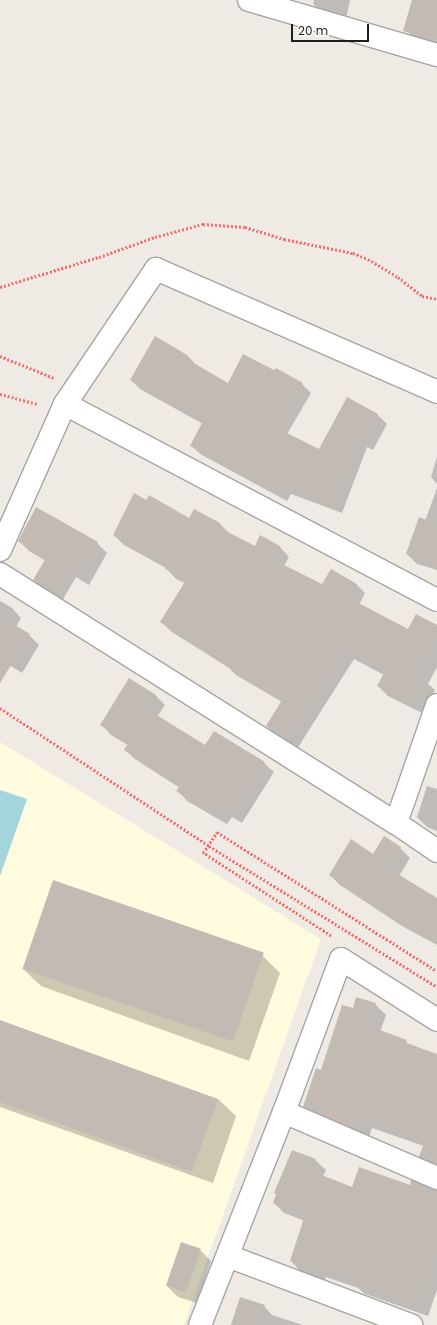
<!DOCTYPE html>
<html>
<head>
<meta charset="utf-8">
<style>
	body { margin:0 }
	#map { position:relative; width:437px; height:1325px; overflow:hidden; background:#efeae4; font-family:Poppins,sans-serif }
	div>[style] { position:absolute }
	.education>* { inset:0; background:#fffbde }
	.water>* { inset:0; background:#a5d5dc }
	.shadow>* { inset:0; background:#0003 }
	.building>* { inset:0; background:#c4bab4; transform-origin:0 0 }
	.path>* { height:2.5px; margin-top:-1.25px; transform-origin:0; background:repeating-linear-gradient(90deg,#f86e6d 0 2px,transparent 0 4px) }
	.roads { filter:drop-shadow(1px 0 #a5a5a5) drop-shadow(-1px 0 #a5a5a5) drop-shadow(0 1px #a5a5a5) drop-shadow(0 -1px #a5a5a5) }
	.minor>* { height:22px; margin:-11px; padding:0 11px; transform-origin:11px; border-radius:11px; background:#fff }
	span { translate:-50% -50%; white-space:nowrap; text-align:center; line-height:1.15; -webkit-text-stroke:4px #fff; paint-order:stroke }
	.scale { position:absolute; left:291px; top:24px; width:78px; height:18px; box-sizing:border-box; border:2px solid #1e1e1e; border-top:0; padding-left:5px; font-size:12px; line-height:14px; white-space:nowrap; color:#1e1e1e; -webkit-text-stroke:3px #fff; paint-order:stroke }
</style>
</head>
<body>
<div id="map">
	<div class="education">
		<i style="clip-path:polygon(0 742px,321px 939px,184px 1325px,0 1325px)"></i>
	</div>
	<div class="water">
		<i style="clip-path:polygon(0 790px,27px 799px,0 876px)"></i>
	</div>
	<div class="shadow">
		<i style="clip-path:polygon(314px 0,350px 0,346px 19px,323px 13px,313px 4px)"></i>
		<i style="clip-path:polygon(415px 0,437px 0,437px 47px,418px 42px,408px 32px)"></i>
		<i style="clip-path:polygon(187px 355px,196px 365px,228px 384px,302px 384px,311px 393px,287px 434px,319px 451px,348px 398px,378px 415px,387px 424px,373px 450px,367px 447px,342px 513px,291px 494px,287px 501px,200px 454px,191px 445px,203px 424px,140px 389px,131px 380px)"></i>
		<i style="clip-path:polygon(437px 457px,437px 484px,431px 477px)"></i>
		<i style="clip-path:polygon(437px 488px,437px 570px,417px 564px,407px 554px,425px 521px)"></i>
		<i style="clip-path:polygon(147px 501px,190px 519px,194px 510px,220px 524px,230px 534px,255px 547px,279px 546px,289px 557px,284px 566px,322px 586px,331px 570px,355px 583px,365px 593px,359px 605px,408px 631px,437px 626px,437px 667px,428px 684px,435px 690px,422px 713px,388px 696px,378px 686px,384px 675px,354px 659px,297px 749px,277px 736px,267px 726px,282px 702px,236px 675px,229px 668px,172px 632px,161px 622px,185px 583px,176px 579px,166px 568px,124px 545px,114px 535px)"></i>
		<i style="clip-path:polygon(19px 541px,97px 543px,107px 553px,89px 585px,76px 577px,62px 601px,44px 590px,34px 580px,46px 561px,29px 551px)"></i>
		<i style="clip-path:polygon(0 601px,12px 608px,21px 618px,16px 627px,29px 635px,39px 645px,22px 673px,0 659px)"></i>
		<i style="clip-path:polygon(155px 695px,165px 705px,157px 717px,205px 747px,214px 732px,264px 763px,274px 772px,242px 823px,232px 817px,227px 824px,187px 801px,178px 791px,180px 788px,135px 759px,125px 750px,128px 745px,111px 735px,102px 725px)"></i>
		<i style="clip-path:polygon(427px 786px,437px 789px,437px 831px,427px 827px,417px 817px)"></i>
		<i style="clip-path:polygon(400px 848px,410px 858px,399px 876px,437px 899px,437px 945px,402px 926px,340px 885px,330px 875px,373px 855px)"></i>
		<i style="clip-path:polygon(262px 955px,280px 973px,249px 1061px,41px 986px,23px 969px)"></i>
		<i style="clip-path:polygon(375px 1004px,386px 1015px,380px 1032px,437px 1055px,437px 1169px,431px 1167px,421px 1157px,424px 1146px,372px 1128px,368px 1140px,315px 1117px,304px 1106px,353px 1010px)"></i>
		<i style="clip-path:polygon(0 1021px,218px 1099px,236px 1116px,213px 1183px,0 1107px)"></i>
		<i style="clip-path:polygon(315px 1160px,326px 1170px,323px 1176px,353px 1188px,437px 1197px,437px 1290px,428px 1316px,365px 1294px,358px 1288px,326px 1277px,325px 1280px,301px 1272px,291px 1261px,305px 1221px,284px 1213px,274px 1203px)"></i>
		<i style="clip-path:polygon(200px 1250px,211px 1261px,197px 1303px,178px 1297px,167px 1286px)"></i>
		<i style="clip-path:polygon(264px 1306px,272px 1315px,303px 1325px,232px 1325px)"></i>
	</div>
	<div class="building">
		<i style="clip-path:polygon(412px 0,437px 0,437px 40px,403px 31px)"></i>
		<i style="clip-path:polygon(155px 336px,187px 355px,185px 358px,228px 383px,243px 354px,274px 370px,276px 368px,303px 383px,277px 428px,319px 449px,347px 397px,378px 414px,364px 442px,358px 439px,333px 505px,282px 485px,278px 492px,190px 446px,203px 421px,130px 380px)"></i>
		<i style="clip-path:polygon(134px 493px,146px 500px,149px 495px,189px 518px,194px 509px,220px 523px,218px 527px,255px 546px,260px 535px,280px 546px,272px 559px,322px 584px,331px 569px,355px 583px,347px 597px,408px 629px,416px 614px,437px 625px,437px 638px,417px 675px,425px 679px,412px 704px,377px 686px,385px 671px,343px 649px,287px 740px,266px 726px,282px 700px,225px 665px,226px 663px,160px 622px,186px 580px,165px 569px,167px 564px,113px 535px)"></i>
		<i style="clip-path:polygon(36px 507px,98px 542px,79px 576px,66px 568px,52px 592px,33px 580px,46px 558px,18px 541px)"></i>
		<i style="clip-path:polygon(419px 517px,437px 524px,437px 565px,406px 554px)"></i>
		<i style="clip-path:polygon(0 616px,30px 634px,0 683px)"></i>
		<i style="clip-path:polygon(129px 678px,156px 695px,147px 709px,205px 745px,214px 731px,265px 762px,232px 814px,222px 808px,217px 815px,176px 791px,180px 786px,124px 750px,128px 743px,100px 725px)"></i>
		<i style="clip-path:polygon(384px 836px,401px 847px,388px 868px,437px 898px,437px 942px,414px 927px,412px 929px,390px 916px,329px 875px,351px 839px,373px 854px)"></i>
		<i style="left:53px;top:880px;width:223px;height:94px;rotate:19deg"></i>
		<i style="clip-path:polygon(356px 997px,376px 1003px,369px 1026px,407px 1040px,406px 1043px,437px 1054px,437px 1164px,419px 1157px,425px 1140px,361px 1118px,357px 1130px,303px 1107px,316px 1068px,321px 1070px,342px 1005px,353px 1008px)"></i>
		<i style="left:0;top:1020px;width:232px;height:77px;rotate:20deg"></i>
		<i style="clip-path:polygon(292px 1150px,316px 1159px,311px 1171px,352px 1187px,359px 1167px,410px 1185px,411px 1180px,437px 1190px,437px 1251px,418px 1306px,353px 1284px,354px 1280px,316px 1267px,315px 1270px,290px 1261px,305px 1215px,273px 1203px,276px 1194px,274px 1193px)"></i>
		<i style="left:181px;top:1242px;width:21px;height:46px;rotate:19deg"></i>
		<i style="clip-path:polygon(240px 1297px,265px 1305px,258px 1325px,231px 1325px)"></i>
	</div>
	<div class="path">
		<i style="left:0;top:287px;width:103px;rotate:-16.9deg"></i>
		<i style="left:99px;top:257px;width:59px;rotate:-19.7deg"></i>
		<i style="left:155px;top:237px;width:50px;rotate:-15.2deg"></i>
		<i style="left:203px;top:224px;width:42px;rotate:4.1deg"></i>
		<i style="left:245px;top:227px;width:41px;rotate:17.1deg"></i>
		<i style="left:284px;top:239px;width:70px;rotate:11.5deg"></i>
		<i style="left:353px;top:253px;width:16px;rotate:22deg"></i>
		<i style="left:368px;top:259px;width:35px;rotate:31deg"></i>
		<i style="left:398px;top:277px;width:31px;rotate:38deg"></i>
		<i style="left:422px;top:296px;width:15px;rotate:11deg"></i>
		<i style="left:0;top:356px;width:58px;rotate:22.2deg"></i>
		<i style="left:0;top:394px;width:39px;rotate:15deg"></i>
		<i style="left:0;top:708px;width:250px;rotate:33.4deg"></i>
		<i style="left:209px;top:846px;width:268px;rotate:31.7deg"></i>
		<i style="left:331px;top:936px;width:153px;rotate:-147deg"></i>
		<i style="left:203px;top:853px;width:25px;rotate:-56deg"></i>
		<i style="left:217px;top:832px;width:260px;rotate:32.3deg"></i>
	</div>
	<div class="roads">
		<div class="minor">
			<i style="left:249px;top:0;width:196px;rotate:16.3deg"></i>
			<i style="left:65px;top:404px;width:420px;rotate:27.8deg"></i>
			<i style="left:0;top:550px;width:160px;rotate:-66deg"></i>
			<i style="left:65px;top:404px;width:163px;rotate:-56deg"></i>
			<i style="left:156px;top:269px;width:307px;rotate:23.6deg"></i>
			<i style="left:0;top:574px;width:468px;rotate:32.2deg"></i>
			<i style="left:396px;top:823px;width:50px;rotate:34.3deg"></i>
			<i style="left:396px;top:823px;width:125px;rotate:-70.8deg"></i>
			<i style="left:284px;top:1112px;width:167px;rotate:23.3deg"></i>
			<i style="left:228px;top:1256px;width:196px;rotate:20.7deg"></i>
			<i style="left:200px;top:1325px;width:229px;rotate:-68.5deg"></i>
			<i style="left:284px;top:1112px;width:163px;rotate:-69.6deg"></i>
			<i style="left:341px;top:959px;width:114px;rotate:32.4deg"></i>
		</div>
	</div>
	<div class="scale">20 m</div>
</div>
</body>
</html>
